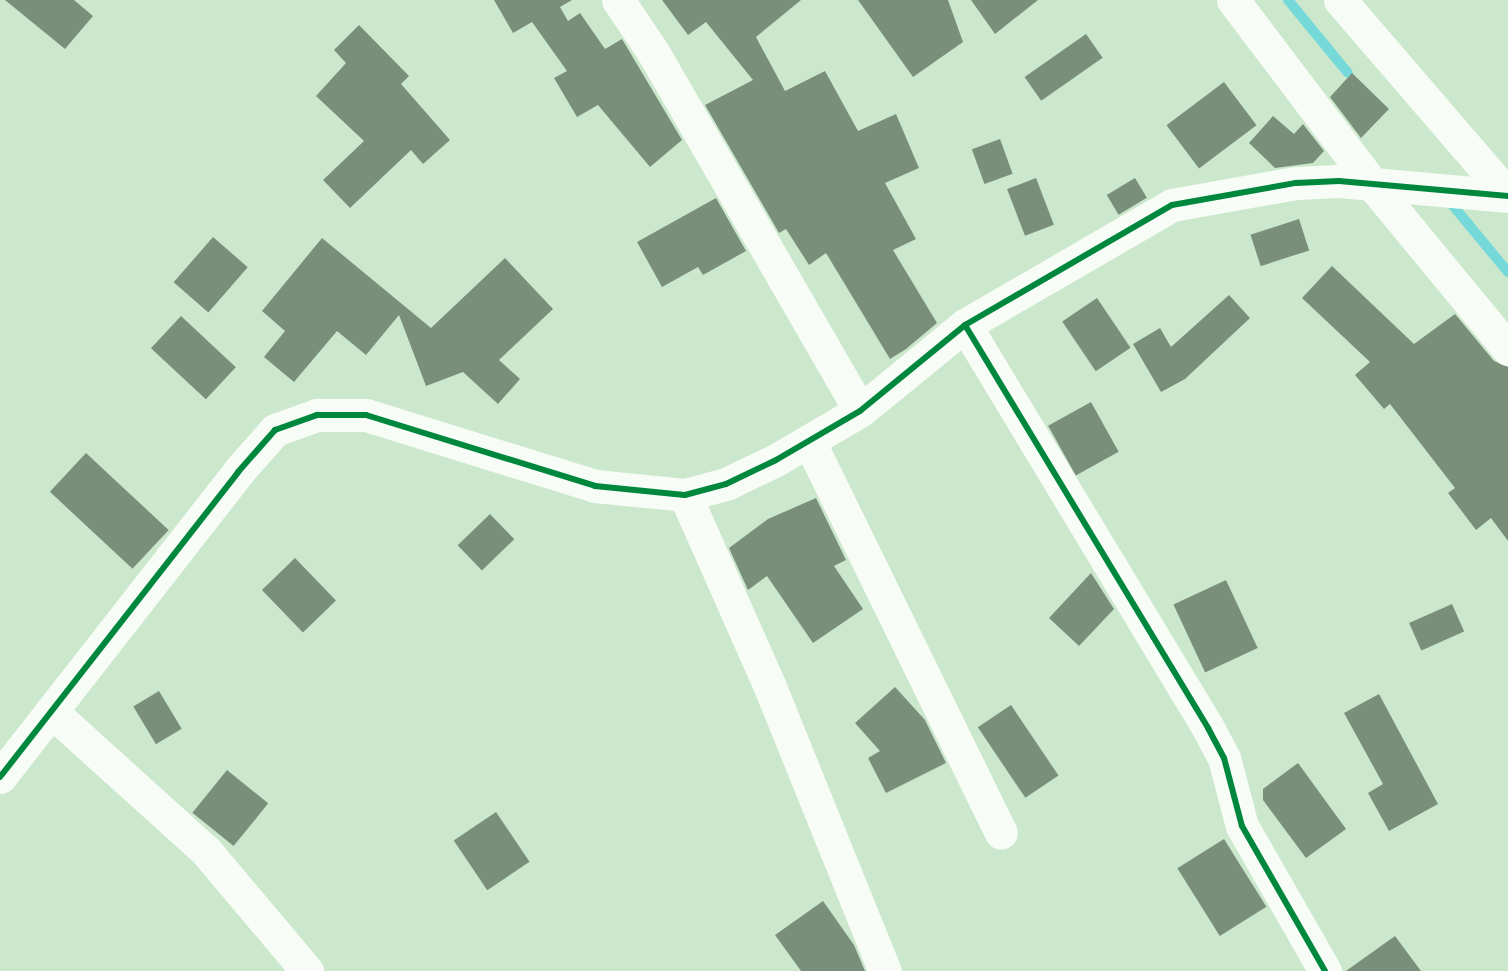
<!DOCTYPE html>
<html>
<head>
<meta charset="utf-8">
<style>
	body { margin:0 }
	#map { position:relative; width:1508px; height:971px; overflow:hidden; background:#cce8cc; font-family:"Nunito Sans",sans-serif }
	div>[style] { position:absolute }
	.stream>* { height:10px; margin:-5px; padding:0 5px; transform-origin:5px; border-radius:5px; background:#76d9d9 }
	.building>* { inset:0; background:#7a8f7a; transform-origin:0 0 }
	.street>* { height:33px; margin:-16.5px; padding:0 16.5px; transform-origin:16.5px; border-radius:16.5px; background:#f7fcf7 }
	.secondary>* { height:33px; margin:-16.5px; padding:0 16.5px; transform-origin:16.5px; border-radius:16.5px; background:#f7fcf7 }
	.cycleway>* { height:6px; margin:-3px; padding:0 3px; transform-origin:3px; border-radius:3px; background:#00873e }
	span { translate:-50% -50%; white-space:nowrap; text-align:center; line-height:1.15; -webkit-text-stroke:6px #c1f5bf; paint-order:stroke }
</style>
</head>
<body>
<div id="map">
	<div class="stream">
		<i style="left:1288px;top:0;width:94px;rotate:50.6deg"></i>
		<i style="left:1450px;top:202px;width:91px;rotate:50.4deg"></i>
	</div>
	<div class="building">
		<i style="clip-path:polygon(5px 0,74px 0,93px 16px,65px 49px)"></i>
		<i style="clip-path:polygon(494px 0,572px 0,560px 7px,568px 21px,580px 13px,605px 49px,622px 39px,682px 140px,650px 167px,598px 105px,577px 117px,554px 78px,567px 71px,532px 22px,513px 33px)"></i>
		<i style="clip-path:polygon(662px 0,801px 0,756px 37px,785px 91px,825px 71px,858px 131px,896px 114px,919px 168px,885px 183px,916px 239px,893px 250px,937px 323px,906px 349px,890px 359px,826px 253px,809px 265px,786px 229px,779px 233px,705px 105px,753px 80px,706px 22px,688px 35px)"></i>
		<i style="clip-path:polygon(858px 0,948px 0,963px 42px,913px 77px)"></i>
		<i style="clip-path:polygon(971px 0,1038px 0,995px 34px)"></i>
		<i style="clip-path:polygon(359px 25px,409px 76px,401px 84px,450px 140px,423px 164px,411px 150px,350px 208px,323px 180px,364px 141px,316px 96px,346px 63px,334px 50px)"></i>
		<i style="left:1086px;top:34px;width:29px;height:75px;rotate:55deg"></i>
		<i style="clip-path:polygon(1352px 73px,1389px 109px,1361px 138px,1330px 97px)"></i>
		<i style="left:1224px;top:82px;width:54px;height:72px;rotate:53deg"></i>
		<i style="clip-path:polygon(1273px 116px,1294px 134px,1303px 124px,1324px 151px,1313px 163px,1275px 168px,1249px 143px)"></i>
		<i style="left:1000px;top:139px;width:37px;height:30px;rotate:70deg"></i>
		<i style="left:1036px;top:178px;width:50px;height:31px;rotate:69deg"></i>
		<i style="left:1135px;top:178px;width:23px;height:33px;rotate:59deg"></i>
		<i style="clip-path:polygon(716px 198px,746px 251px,703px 275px,698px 267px,662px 287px,637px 242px)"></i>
		<i style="left:1299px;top:219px;width:33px;height:51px;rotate:72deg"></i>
		<i style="left:213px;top:237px;width:46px;height:60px;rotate:41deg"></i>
		<i style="clip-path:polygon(322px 238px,431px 328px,505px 258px,553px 309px,499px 360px,520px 379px,498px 404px,463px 372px,426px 386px,399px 315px,366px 355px,337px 331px,294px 382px,264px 357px,285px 331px,262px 311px)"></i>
		<i style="clip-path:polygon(1332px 266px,1414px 344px,1455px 314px,1494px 361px,1508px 367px,1508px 541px,1491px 518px,1476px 530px,1448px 493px,1455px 488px,1390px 404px,1384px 409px,1355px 375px,1370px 362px,1302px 298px)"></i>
		<i style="clip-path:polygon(1229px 295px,1250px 318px,1185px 379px,1161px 392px,1133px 344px,1160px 328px,1171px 347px)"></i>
		<i style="left:1097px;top:298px;width:60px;height:42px;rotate:56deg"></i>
		<i style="left:181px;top:316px;width:75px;height:44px;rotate:43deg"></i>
		<i style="left:1091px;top:402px;width:57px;height:49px;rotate:61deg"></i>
		<i style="left:86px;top:453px;width:113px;height:53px;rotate:43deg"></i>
		<i style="clip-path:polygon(816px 498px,846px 560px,834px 566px,863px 609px,813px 643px,767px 576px,748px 590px,729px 548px,768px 519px)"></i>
		<i style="left:490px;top:514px;width:35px;height:45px;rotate:46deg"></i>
		<i style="left:295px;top:558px;width:59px;height:46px;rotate:46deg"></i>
		<i style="clip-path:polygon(1091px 573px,1114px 609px,1079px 646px,1049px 618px)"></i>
		<i style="left:1226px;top:580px;width:75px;height:58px;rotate:65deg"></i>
		<i style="left:1452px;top:604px;width:30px;height:47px;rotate:66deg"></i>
		<i style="clip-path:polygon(895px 687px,925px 720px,946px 763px,886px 793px,868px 758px,880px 751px,855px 723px)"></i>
		<i style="left:159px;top:691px;width:44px;height:30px;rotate:59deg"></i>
		<i style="clip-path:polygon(1379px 694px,1438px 804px,1389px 831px,1368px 793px,1383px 784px,1344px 713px)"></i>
		<i style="left:1011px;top:705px;width:85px;height:40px;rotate:56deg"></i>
		<i style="clip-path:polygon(1298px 763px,1346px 829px,1306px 858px,1263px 800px,1263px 789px)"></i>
		<i style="left:227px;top:770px;width:53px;height:55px;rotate:39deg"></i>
		<i style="left:496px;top:812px;width:60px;height:51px;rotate:56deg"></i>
		<i style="left:1224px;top:839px;width:80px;height:55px;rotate:58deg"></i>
		<i style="clip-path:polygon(823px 901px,854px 945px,865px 971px,801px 971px,775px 935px)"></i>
		<i style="clip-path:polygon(1395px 936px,1421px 971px,1346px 971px)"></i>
	</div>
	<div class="street">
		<i style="left:618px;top:0;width:63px;rotate:56.1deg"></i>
		<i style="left:653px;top:52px;width:414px;rotate:60deg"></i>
		<i style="left:1340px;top:0;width:257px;rotate:49.3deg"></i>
		<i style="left:1372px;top:184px;width:214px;rotate:50.5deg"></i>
		<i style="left:965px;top:325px;width:471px;rotate:58.9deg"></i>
		<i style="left:1208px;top:728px;width:34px;rotate:62deg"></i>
		<i style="left:1224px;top:758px;width:70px;rotate:75.2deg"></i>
		<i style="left:1242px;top:826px;width:167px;rotate:60.2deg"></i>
		<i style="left:809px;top:441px;width:436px;rotate:63.9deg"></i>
		<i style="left:685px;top:495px;width:210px;rotate:66.1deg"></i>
		<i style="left:770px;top:687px;width:306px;rotate:68deg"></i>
		<i style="left:51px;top:711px;width:209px;rotate:42.1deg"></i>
		<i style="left:206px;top:851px;width:157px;rotate:49.9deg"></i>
	</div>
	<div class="secondary">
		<i style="left:1233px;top:0;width:231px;rotate:52.9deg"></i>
		<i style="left:0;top:777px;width:387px;rotate:-52deg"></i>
		<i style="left:238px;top:472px;width:56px;rotate:-48.6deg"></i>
		<i style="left:275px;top:430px;width:45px;rotate:-19.7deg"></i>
		<i style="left:317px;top:415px;width:49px"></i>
		<i style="left:366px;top:415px;width:240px;rotate:17.2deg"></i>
		<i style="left:595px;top:486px;width:90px;rotate:5.7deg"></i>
		<i style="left:685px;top:495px;width:42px;rotate:-15deg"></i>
		<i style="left:726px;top:484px;width:55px;rotate:-25.6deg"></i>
		<i style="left:776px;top:460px;width:97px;rotate:-30.3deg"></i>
		<i style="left:860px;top:411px;width:136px;rotate:-39.3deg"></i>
		<i style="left:965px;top:325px;width:239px;rotate:-30.1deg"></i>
		<i style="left:1172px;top:205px;width:126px;rotate:-10.1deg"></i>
		<i style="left:1296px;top:183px;width:43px;rotate:-2.7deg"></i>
		<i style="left:1339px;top:181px;width:170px;rotate:5.1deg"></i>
	</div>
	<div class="cycleway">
		<i style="left:965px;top:325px;width:471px;rotate:58.9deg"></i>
		<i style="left:1208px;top:728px;width:34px;rotate:62deg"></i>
		<i style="left:1224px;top:758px;width:70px;rotate:75.2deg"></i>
		<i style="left:1242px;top:826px;width:167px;rotate:60.2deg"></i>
		<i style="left:0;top:777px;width:387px;rotate:-52deg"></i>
		<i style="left:238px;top:472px;width:56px;rotate:-48.6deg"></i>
		<i style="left:275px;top:430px;width:45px;rotate:-19.7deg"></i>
		<i style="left:317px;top:415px;width:49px"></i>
		<i style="left:366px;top:415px;width:240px;rotate:17.2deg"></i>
		<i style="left:595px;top:486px;width:90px;rotate:5.7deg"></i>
		<i style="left:685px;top:495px;width:42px;rotate:-15deg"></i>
		<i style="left:726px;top:484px;width:55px;rotate:-25.6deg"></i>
		<i style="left:776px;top:460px;width:97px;rotate:-30.3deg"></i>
		<i style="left:860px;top:411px;width:136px;rotate:-39.3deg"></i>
		<i style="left:965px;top:325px;width:239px;rotate:-30.1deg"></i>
		<i style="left:1172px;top:205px;width:126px;rotate:-10.1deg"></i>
		<i style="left:1296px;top:183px;width:43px;rotate:-2.7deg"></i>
		<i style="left:1339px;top:181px;width:170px;rotate:5.1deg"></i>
	</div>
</div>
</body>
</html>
